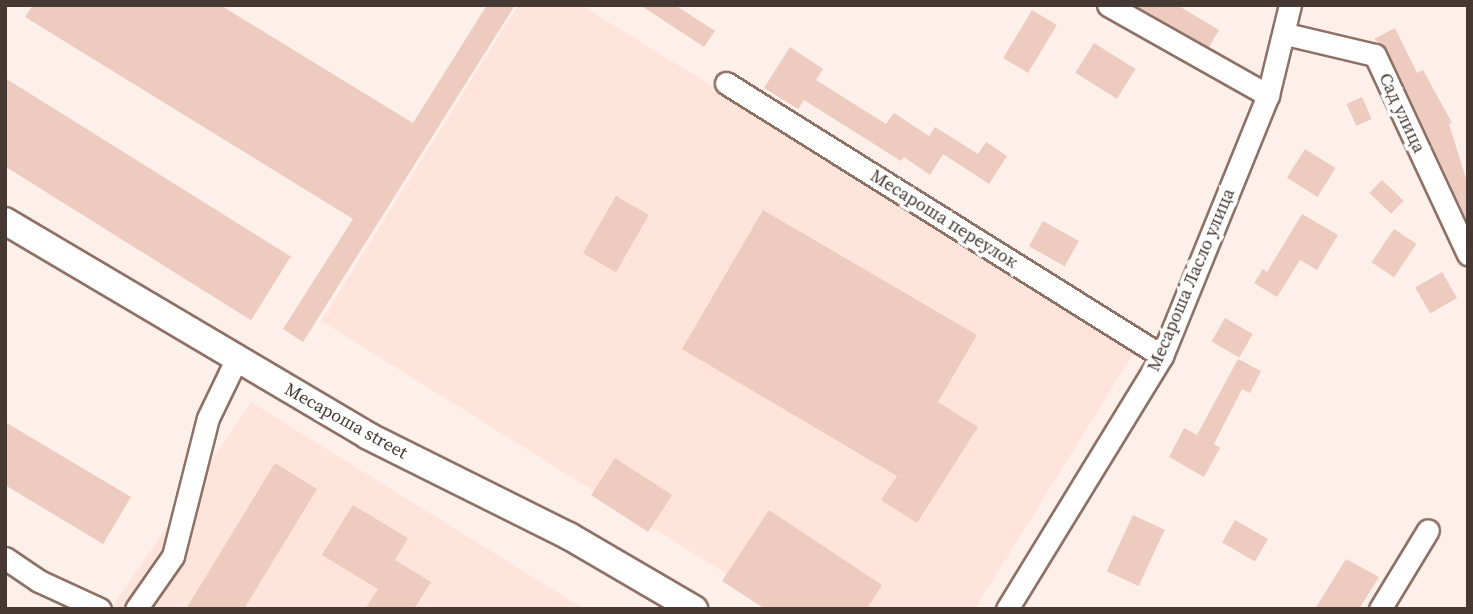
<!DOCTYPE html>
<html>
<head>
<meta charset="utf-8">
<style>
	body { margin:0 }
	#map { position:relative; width:1473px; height:614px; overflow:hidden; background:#fdefea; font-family:"Source Serif 4",serif }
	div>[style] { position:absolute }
	.built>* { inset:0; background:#ffe4db }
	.building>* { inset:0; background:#eecbbf; transform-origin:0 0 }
	.roads { filter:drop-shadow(2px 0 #8f7065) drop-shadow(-2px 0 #8f7065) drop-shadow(0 2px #8f7065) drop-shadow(0 -2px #8f7065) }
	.minor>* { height:21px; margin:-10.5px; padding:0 10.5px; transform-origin:10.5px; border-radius:10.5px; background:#fff }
	.tertiary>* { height:26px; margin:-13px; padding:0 13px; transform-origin:13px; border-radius:13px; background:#fff }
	span { translate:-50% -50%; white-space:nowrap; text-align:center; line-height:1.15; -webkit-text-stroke:7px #fff; paint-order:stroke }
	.street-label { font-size:18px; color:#463833 }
	.frame { position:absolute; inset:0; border:7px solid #463833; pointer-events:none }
</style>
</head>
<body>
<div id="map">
	<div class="built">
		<i style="clip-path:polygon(518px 5px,581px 5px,1136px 349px,975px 609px,783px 609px,321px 321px)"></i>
		<i style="clip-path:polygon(251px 402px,584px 609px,111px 609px)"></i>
	</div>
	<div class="building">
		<i style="clip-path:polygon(33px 5px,220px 5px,413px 123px,487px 5px,515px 5px,303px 342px,283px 329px,353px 219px,25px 17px)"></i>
		<i style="clip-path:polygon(640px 5px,675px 5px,715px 31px,704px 47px)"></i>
		<i style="clip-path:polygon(1135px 5px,1177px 5px,1219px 30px,1209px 47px)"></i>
		<i style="left:1032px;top:10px;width:29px;height:56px;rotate:31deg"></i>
		<i style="clip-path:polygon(1395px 28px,1417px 73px,1423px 70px,1452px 123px,1449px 124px,1468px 185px,1468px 222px,1387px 49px,1374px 39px)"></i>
		<i style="left:1094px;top:43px;width:49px;height:35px;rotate:32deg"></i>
		<i style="clip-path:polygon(790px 47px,823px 69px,816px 80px,886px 124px,894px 113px,929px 136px,935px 127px,978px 154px,986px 142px,1007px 156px,989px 184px,943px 154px,930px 175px,904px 157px,901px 161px,804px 100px,798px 109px,764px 88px)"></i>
		<i style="left:5px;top:78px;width:337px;height:75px;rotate:32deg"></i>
		<i style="left:1362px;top:97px;width:24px;height:17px;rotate:66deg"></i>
		<i style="left:1305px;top:149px;width:36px;height:34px;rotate:32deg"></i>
		<i style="left:1382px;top:180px;width:30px;height:18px;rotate:44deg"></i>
		<i style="left:616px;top:196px;width:38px;height:66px;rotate:30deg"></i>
		<i style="clip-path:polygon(763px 210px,977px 335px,938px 402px,978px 427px,917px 523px,881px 500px,897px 476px,682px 349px)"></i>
		<i style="clip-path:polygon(1302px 214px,1338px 235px,1317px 270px,1300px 260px,1277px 297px,1254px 283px,1263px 269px,1267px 272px)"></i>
		<i style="left:1043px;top:221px;width:41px;height:29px;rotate:29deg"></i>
		<i style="left:1394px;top:229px;width:27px;height:40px;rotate:34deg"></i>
		<i style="left:1442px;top:272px;width:30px;height:31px;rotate:60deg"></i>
		<i style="left:1225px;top:318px;width:32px;height:27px;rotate:30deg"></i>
		<i style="clip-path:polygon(1238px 359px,1261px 371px,1250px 393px,1242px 389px,1214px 444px,1220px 448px,1204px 477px,1169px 457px,1184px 428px,1197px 435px)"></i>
		<i style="clip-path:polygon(5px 422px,131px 497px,103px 544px,5px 485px)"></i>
		<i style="left:615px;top:458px;width:68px;height:44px;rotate:33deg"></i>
		<i style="clip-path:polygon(275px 463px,317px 489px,244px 609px,186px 609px)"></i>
		<i style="clip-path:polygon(353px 505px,408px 538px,395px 560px,431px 582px,414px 609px,365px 609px,378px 589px,322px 555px)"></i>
		<i style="clip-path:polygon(769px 510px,882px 585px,867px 609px,765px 609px,722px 581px)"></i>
		<i style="left:1133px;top:515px;width:35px;height:62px;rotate:25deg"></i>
		<i style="left:1235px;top:520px;width:38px;height:26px;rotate:30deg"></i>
		<i style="clip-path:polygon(1346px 559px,1379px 577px,1359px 609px,1315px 609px)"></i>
	</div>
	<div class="roads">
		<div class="minor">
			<i style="left:1108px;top:5px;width:184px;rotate:29.4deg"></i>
			<i style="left:1286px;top:34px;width:91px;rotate:13.3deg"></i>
			<i style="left:1375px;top:55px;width:220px;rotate:65deg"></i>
			<i style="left:726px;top:83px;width:514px;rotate:32.05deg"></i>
			<i style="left:5px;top:558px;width:41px;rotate:34.1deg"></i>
			<i style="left:39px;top:581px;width:67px;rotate:24.7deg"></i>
			<i style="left:136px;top:609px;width:65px;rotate:-55.1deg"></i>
			<i style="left:173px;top:556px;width:142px;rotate:-75.8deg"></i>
			<i style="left:208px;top:418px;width:67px;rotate:-64.2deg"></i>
			<i style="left:1007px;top:609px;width:297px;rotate:-58.5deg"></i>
			<i style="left:1162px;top:356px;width:282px;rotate:-67.9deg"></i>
			<i style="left:1268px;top:95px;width:93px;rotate:-76.3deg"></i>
			<i style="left:1380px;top:609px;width:92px;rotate:-58.7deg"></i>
		</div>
		<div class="tertiary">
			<i style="left:5px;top:221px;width:422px;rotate:30.6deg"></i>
			<i style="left:368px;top:436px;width:225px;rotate:26.5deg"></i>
			<i style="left:569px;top:536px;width:145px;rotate:30.3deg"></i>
		</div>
	</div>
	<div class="street-label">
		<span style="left:1402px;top:113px;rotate:65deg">Сад улица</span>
		<span style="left:944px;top:219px;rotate:32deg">Месароша переулок</span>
		<span style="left:1191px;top:280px;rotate:-67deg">Месароша Ласло улица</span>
		<span style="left:346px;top:421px;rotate:29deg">Месароша street</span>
	</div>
	<div class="frame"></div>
</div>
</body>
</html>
